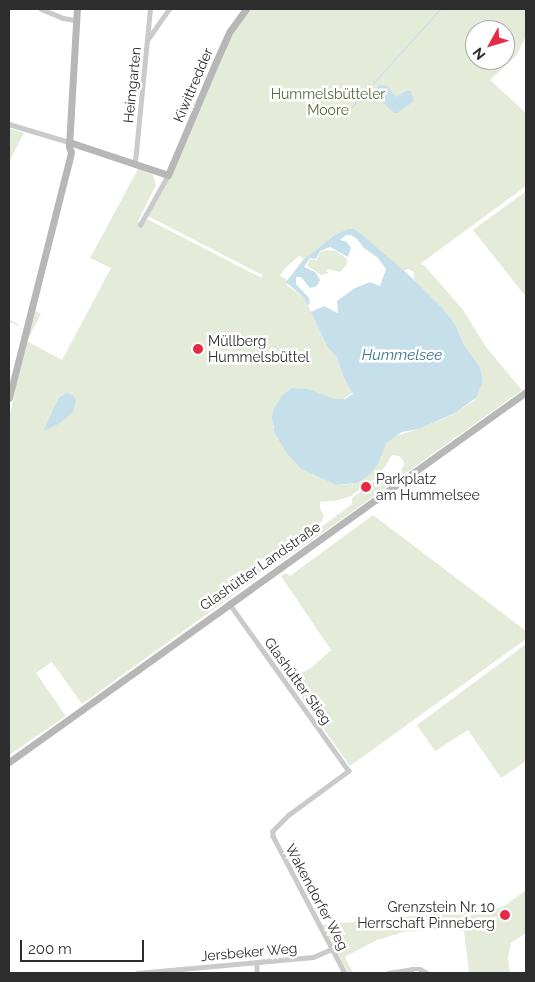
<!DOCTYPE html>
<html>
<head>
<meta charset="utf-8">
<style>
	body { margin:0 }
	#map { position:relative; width:535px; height:982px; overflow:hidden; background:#fff; font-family:Raleway,sans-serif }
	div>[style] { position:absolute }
	.green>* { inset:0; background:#e4ebd9 }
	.water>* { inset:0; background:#c5dfeb }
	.stream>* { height:1px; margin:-0.5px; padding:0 0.5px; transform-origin:0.5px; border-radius:0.5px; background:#c5dfeb }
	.street>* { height:4.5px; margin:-2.25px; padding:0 2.25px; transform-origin:2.25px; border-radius:2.25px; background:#cacaca }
	.secondary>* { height:7px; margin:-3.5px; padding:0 3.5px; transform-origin:3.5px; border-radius:3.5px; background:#b7b7b7 }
	.dots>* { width:14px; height:14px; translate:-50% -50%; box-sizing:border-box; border:2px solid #fff; border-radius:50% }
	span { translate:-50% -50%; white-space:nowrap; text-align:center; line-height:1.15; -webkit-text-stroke:5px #fff; paint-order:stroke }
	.street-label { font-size:14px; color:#2d2d2d }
	.park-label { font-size:14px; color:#53683a }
	.poi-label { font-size:14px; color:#2d2d2d }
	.left { translate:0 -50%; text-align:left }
	.right { translate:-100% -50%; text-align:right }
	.water-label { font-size:15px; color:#3a748f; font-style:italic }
	.frame { position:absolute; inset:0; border:10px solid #2d2d2d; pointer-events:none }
	.north { position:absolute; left:465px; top:20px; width:50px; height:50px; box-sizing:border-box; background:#fff; border:1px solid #ababab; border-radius:50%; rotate:231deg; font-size:14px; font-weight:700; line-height:20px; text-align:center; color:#2d2d2d }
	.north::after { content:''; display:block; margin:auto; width:18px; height:22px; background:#e72b46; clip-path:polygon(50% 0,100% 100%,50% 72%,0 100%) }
	.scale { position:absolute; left:20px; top:940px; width:124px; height:22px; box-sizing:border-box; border:2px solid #2d2d2d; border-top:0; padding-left:6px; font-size:15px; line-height:18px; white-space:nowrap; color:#2d2d2d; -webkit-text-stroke:4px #fff; paint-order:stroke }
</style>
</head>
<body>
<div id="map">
	<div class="green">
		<i style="clip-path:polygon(evenodd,249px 9px,526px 9px,526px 36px,516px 56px,490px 80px,526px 113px,526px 186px,420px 264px,425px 266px,463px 310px,486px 347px,522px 390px,328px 529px,274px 566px,269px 566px,270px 560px,317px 530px,352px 504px,352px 498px,380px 477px,400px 471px,404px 466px,404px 462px,399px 456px,392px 455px,379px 476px,351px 496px,339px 500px,320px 502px,320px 508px,324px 516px,322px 521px,271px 555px,253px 563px,262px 564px,266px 568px,256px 576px,257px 578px,82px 704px,52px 662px,36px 673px,66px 716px,9px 755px,9px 419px,33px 310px,41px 314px,27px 341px,62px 360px,111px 268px,90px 258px,138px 169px,153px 175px,156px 185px,138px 221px,144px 224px,147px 219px,262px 278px,262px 275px,148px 216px,170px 175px,232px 33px,249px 9px,475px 30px,505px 30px,505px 60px,475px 60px,475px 30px,249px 9px,352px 229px,365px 237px,403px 271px,408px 269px,414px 272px,414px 280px,455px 324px,464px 345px,480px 367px,483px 382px,475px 400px,452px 415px,419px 429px,395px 436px,386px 443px,382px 452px,353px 484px,336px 485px,301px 469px,288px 455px,273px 427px,273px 410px,281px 396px,308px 389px,333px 399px,342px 400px,353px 392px,343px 376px,337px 357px,328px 348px,304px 298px,288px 286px,286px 279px,280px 276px,285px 268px,299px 256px,304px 259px,336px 234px,352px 229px,249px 9px,63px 394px,73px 412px,44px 432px,59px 397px,63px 394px)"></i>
		<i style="clip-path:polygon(9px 128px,24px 133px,9px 162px)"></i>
		<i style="clip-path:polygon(526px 191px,526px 297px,473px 230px)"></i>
		<i style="clip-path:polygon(326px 250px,336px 251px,347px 259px,347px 264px,340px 272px,328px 269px,326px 271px,329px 273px,321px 275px,307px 266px,310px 259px,317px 260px,320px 252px)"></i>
		<i style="clip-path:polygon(373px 515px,526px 631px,526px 639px,350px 766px,289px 680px,311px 668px,331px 650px,281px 576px,286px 573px,290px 576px)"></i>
		<i style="clip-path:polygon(526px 644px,526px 761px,501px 778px,468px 730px,435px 751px,417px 725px)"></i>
		<i style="clip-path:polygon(526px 890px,526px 933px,511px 943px,508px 958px,510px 973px,469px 973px,464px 931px,437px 929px,403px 932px,377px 940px,345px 957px,353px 973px,348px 973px,322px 925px,503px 907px)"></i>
	</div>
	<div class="water">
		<i style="clip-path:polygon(379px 85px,387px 86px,396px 97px,406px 91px,411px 91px,414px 101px,397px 113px,394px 113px,375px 95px,375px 90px)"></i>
		<i style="clip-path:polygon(evenodd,349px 229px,354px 229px,365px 237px,411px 277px,442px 308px,455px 324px,464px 345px,480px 367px,483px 382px,476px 398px,455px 413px,419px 429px,402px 432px,386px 443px,378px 464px,368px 476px,357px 483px,336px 485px,301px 469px,288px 455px,275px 434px,272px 418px,273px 410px,281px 396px,292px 388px,308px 389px,335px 399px,345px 399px,353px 394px,343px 376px,337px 357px,328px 348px,304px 298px,286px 282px,304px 259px,336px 234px,349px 229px,346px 235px,351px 235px,357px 239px,364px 248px,377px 257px,386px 269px,380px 286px,370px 282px,355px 288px,337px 301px,338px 313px,324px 306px,311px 312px,308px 305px,310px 303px,309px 298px,296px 284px,296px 277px,301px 277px,310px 288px,317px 286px,320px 280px,315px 272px,304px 267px,310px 258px,316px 259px,320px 251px,330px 247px,348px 257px,351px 248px,347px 242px,340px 240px,346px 235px)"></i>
		<i style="clip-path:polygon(66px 393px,73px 395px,76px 400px,73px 412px,60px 423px,43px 432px,59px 397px)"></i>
	</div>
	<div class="stream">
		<i style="left:351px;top:108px;width:133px;rotate:-48deg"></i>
		<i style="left:9px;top:320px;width:10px;rotate:29deg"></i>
	</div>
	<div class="street">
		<i style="left:41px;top:9px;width:24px;rotate:22deg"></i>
		<i style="left:63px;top:18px;width:13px;rotate:9deg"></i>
		<i style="left:148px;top:39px;width:37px;rotate:-55deg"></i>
		<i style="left:9px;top:124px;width:63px;rotate:16.7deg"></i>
		<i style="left:135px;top:162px;width:154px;rotate:-84.4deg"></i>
		<i style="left:140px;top:225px;width:57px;rotate:-60.8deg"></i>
		<i style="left:229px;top:603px;width:206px;rotate:54.5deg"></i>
		<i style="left:349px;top:771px;width:74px;rotate:143.7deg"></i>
		<i style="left:289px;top:815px;width:23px;rotate:135deg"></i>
		<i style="left:273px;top:831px;width:5px;rotate:90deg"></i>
		<i style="left:273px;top:836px;width:155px;rotate:62.3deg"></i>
		<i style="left:257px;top:964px;width:9px;rotate:90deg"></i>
		<i style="left:137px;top:973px;width:177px;rotate:-5.2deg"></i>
		<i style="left:313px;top:957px;width:21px;rotate:-23deg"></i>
		<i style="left:388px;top:973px;width:24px;rotate:-9deg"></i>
		<i style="left:412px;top:969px;width:8px"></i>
		<i style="left:420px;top:969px;width:8px;rotate:30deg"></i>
	</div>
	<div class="secondary">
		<i style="left:69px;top:142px;width:104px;rotate:18.4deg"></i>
		<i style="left:168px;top:175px;width:121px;rotate:-67.1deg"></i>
		<i style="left:215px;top:64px;width:36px;rotate:-66deg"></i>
		<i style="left:230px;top:31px;width:27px;rotate:-54deg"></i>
		<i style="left:69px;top:146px;width:137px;rotate:-86.7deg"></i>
		<i style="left:9px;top:398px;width:244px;rotate:-75.8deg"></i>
		<i style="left:69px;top:161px;width:9px;rotate:-77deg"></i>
		<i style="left:71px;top:152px;width:5px;rotate:-112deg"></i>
		<i style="left:9px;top:762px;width:636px;rotate:-35.59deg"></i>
	</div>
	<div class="dots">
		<i style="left:198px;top:349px;background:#e72b46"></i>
		<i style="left:366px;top:487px;background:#e72b46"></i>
		<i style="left:505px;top:915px;background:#e72b46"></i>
	</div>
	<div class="street-label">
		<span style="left:132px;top:85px;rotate:-84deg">Heimgarten</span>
		<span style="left:193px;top:85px;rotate:-67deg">Kiwittredder</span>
		<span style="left:260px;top:566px;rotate:-35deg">Glashütter Landstraße</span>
		<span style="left:298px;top:681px;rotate:54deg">Glashütter Stieg</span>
		<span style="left:317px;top:897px;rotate:62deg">Wakendorfer Weg</span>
		<span style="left:249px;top:952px;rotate:-5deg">Jersbeker Weg</span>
	</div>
	<div class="park-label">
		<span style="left:328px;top:102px">Hummelsbütteler<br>Moore</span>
	</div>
	<div class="poi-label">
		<span class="left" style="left:208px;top:349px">Müllberg<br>Hummelsbüttel</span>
		<span class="left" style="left:376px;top:487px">Parkplatz<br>am Hummelsee</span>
		<span class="right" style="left:495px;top:915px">Grenzstein Nr. 10<br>Herrschaft Pinneberg</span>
	</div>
	<div class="water-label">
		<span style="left:402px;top:356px">Hummelsee</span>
	</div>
	<div class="frame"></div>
	<div class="north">N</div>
	<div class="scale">200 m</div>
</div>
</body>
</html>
